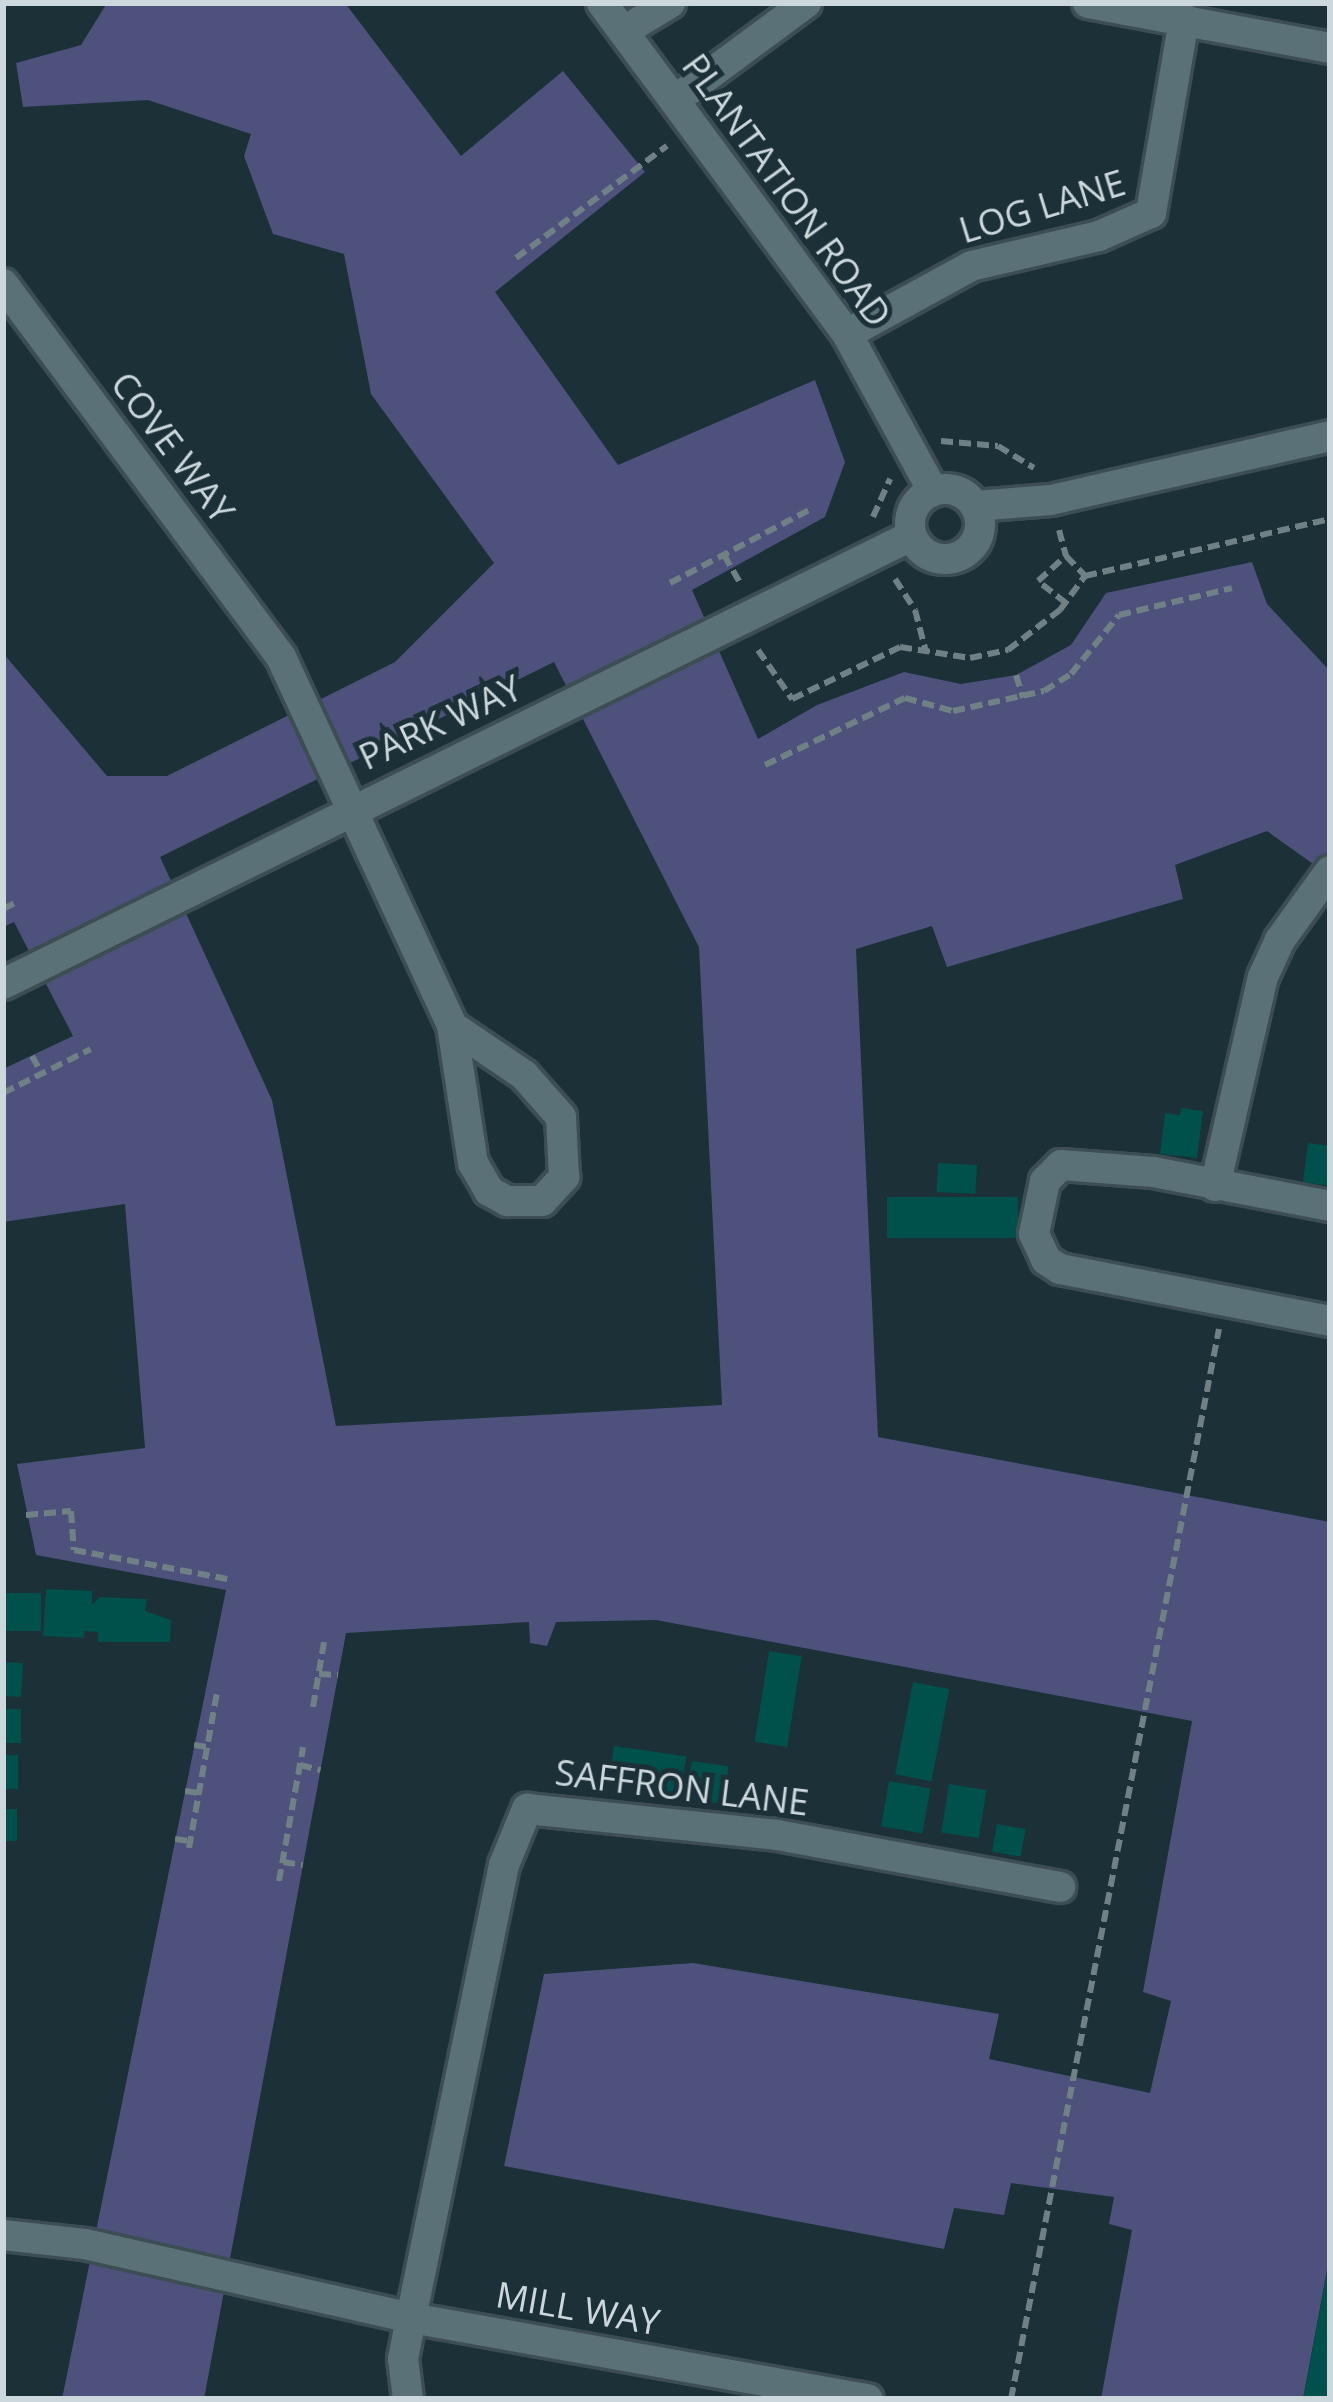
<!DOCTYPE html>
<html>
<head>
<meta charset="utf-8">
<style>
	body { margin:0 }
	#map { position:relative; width:1333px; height:2402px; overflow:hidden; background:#1b3037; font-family:"Open Sans",sans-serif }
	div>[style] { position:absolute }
	.water>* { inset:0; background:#4d517b }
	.building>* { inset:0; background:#00504b; transform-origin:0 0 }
	.path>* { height:6px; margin-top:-3px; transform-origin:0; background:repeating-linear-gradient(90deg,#708186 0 12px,transparent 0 18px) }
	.roads { filter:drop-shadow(3px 0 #3c4e53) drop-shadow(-3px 0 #3c4e53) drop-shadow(0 3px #3c4e53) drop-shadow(0 -3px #3c4e53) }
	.street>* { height:30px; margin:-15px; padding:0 15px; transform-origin:15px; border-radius:15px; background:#5a7178 }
	.street>.ring { margin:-15px; padding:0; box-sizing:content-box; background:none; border:30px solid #5a7178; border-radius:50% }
	span { translate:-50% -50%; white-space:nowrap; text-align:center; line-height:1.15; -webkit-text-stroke:10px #1b3037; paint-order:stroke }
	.street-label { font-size:36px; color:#ccd8dc }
	.frame { position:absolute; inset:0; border:6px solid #ccd8dc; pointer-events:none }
</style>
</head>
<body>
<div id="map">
	<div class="water">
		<i style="clip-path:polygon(evenodd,107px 3px,345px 3px,461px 156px,563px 71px,645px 172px,495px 292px,618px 465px,815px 380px,845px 462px,825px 517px,692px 590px,758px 739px,817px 705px,904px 672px,961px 684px,1016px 675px,1071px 645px,1106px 593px,1252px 562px,1267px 604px,1330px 671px,1330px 876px,1267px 831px,1175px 865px,1183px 899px,947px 967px,932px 926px,856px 949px,878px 1437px,1330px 1522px,1330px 2254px,1303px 2399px,1101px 2399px,1132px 2230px,1109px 2224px,1114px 2197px,1011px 2183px,1004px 2215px,954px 2208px,944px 2249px,504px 2166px,544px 1974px,693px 1963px,999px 2014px,989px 2059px,1150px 2093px,1171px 2001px,1143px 1992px,1192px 1721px,656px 1620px,556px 1622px,547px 1646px,530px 1643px,529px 1622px,346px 1633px,204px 2399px,62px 2399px,226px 1590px,36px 1555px,17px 1464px,145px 1448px,125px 1204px,3px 1222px,3px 1069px,73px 1036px,14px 922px,3px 927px,3px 653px,107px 776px,167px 776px,395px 662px,494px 563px,371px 394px,344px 254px,273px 234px,244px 156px,251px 134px,148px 100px,23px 107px,16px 63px,81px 45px,107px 3px,554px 662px,699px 947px,722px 1405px,336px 1426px,272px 1100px,160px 857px,554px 662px)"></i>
	</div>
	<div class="building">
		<i style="clip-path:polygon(1181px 1108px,1203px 1111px,1197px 1158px,1160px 1154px,1165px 1113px,1180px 1115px)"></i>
		<i style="clip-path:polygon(1308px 1143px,1330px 1146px,1330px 1186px,1303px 1182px)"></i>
		<i style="left:938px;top:1163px;width:39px;height:29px;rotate:3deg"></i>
		<i style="left:887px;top:1197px;width:131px;height:41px"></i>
		<i style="clip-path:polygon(46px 1589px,92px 1591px,92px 1605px,100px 1597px,147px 1599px,145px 1611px,171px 1620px,170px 1642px,98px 1642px,98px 1632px,84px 1631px,84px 1638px,43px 1636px)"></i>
		<i style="left:3px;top:1593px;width:38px;height:38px"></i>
		<i style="left:769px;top:1651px;width:33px;height:92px;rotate:9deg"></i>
		<i style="left:3px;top:1662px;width:20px;height:34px;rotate:3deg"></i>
		<i style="left:913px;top:1682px;width:37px;height:94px;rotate:11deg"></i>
		<i style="left:3px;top:1709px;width:18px;height:34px"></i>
		<i style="left:614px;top:1746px;width:73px;height:38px;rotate:8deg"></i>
		<i style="left:3px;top:1755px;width:15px;height:34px"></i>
		<i style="left:692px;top:1761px;width:37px;height:38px;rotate:8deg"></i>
		<i style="left:889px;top:1781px;width:42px;height:46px;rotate:10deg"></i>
		<i style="left:949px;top:1784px;width:38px;height:49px;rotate:9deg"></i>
		<i style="left:3px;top:1809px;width:14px;height:32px"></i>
		<i style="left:997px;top:1824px;width:29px;height:28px;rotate:10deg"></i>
		<i style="clip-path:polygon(1328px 2267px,1330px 2399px,1303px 2399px)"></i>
	</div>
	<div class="path">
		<i style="left:516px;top:258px;width:188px;rotate:-36.6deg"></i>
		<i style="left:941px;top:441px;width:57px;rotate:5deg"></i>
		<i style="left:998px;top:446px;width:42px;rotate:31.4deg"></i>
		<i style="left:873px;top:517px;width:42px;rotate:-65.9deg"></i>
		<i style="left:1059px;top:530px;width:27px;rotate:75deg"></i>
		<i style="left:1066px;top:556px;width:28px;rotate:46deg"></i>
		<i style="left:724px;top:555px;width:32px;rotate:60deg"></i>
		<i style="left:895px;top:579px;width:37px;rotate:57deg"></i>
		<i style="left:915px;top:610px;width:43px;rotate:75.3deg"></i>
		<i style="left:670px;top:583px;width:157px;rotate:-27.7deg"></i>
		<i style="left:1066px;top:603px;width:36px;rotate:-142deg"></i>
		<i style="left:1038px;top:581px;width:38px;rotate:-42deg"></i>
		<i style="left:758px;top:650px;width:60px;rotate:55.2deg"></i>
		<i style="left:792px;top:699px;width:120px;rotate:-25.7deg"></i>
		<i style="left:900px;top:647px;width:71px;rotate:8.9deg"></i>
		<i style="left:970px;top:658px;width:39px;rotate:-12deg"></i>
		<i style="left:1008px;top:650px;width:66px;rotate:-37.6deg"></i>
		<i style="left:1060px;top:610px;width:42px;rotate:-53.7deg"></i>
		<i style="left:1085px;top:576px;width:252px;rotate:-13.1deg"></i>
		<i style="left:1016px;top:675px;width:24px;rotate:73deg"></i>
		<i style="left:765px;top:765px;width:155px;rotate:-25.6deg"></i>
		<i style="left:905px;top:698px;width:50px;rotate:15.2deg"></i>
		<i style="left:953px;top:711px;width:93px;rotate:-12.4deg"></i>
		<i style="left:1044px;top:691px;width:32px;rotate:-32deg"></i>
		<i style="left:1071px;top:674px;width:76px;rotate:-50.9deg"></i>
		<i style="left:1119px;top:615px;width:116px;rotate:-13.4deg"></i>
		<i style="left:3px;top:909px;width:13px;rotate:-27deg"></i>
		<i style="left:32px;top:1056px;width:21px;rotate:61deg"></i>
		<i style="left:3px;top:1093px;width:98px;rotate:-26.6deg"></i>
		<i style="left:26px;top:1515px;width:45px;rotate:-5.1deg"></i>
		<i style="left:71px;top:1511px;width:39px;rotate:86deg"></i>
		<i style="left:74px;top:1550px;width:156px;rotate:10.7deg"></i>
		<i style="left:319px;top:1674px;width:19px;rotate:3deg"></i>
		<i style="left:313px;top:1707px;width:66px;rotate:-80.4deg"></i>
		<i style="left:194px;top:1745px;width:13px;rotate:9deg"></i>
		<i style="left:300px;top:1765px;width:21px;rotate:14deg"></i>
		<i style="left:185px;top:1791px;width:14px;rotate:8deg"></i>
		<i style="left:175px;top:1839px;width:15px;rotate:8deg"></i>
		<i style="left:189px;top:1848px;width:158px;rotate:-79.8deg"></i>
		<i style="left:283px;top:1862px;width:20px;rotate:9deg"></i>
		<i style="left:279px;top:1881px;width:136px;rotate:-79.8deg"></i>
		<i style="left:1011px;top:2399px;width:1090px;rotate:-79deg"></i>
	</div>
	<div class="roads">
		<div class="street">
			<i style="left:602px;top:3px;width:412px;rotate:53.5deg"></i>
			<i style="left:847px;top:334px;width:179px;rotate:61.3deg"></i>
			<i style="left:1088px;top:3px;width:246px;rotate:10.5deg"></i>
			<i style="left:624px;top:31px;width:54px;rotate:-31.3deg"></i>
			<i style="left:675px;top:100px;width:163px;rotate:-36.5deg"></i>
			<i style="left:3px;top:284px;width:465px;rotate:53.3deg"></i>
			<i style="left:281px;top:657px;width:407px;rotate:65.1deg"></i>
			<i style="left:452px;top:1026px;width:139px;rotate:81.3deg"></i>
			<i style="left:473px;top:1163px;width:32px;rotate:60deg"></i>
			<i style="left:489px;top:1191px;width:21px;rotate:29deg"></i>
			<i style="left:507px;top:1201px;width:35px"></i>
			<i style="left:542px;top:1201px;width:33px;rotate:-47deg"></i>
			<i style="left:564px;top:1177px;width:60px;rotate:-92.9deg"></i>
			<i style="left:561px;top:1117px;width:56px;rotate:-131.4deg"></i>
			<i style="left:524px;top:1075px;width:87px;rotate:-145.8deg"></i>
			<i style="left:847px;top:334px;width:141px;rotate:-28.7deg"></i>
			<i style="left:971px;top:266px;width:131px;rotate:-13.2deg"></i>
			<i style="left:1099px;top:236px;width:57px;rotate:-23.9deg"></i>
			<i style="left:1151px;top:213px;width:197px;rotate:-80.3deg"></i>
			<i class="ring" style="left:910px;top:489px;width:40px;height:40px"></i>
			<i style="left:975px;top:506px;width:76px;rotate:-4.5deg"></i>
			<i style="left:1051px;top:500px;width:286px;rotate:-12.9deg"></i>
			<i style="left:3px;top:984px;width:1013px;rotate:-26.26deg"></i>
			<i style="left:1215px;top:1186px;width:214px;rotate:-77.1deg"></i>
			<i style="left:1263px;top:977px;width:41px;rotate:-65.3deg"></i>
			<i style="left:1280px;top:940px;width:85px;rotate:-54.1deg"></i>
			<i style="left:1330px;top:1206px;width:180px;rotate:-169.1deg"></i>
			<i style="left:1153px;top:1172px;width:92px;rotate:-175.6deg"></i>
			<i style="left:1061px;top:1165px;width:23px;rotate:135deg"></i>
			<i style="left:1045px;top:1181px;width:54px;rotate:101.7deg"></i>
			<i style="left:1034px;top:1234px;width:29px;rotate:65deg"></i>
			<i style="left:1046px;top:1260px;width:17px;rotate:33deg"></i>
			<i style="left:1060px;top:1269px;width:275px;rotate:10.9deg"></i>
			<i style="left:3px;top:2235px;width:82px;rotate:6.3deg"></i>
			<i style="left:85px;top:2244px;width:334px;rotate:12.8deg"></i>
			<i style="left:411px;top:2318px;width:464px;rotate:10.1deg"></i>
			<i style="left:408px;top:2399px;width:40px;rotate:-97.1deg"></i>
			<i style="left:403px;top:2359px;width:42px;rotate:-79deg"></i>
			<i style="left:411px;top:2318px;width:462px;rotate:-78.4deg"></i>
			<i style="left:504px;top:1865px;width:61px;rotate:-67.7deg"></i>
			<i style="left:527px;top:1809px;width:251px;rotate:5.9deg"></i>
			<i style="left:777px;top:1835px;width:288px;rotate:10.4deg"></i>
		</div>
	</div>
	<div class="street-label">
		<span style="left:787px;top:190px;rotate:54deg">PLANTATION ROAD</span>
		<span style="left:1042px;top:206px;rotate:-17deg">LOG LANE</span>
		<span style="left:173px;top:447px;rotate:53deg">COVE WAY</span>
		<span style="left:440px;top:722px;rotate:-25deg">PARK WAY</span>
		<span style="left:682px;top:1787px;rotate:7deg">SAFFRON LANE</span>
		<span style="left:578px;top:2308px;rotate:10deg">MILL WAY</span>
	</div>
	<div class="frame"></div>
</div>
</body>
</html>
